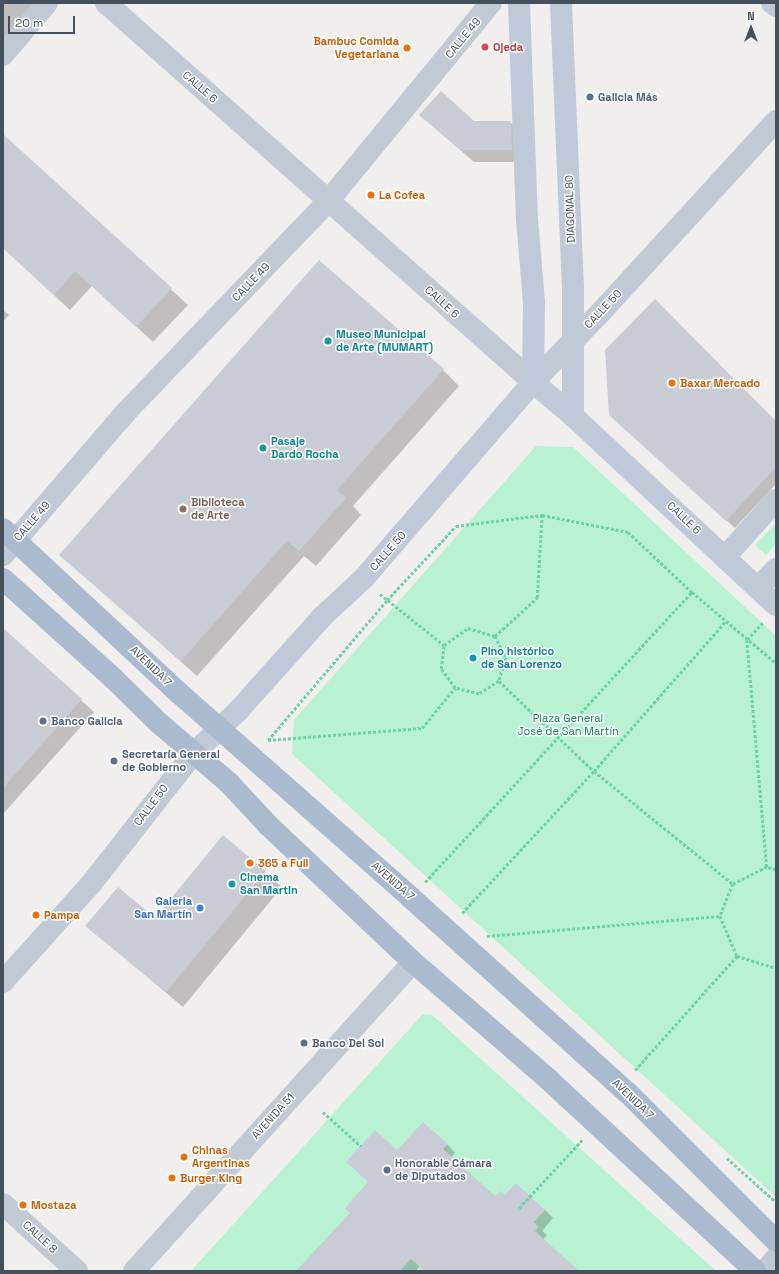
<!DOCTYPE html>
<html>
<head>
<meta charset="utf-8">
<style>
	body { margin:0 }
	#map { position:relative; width:779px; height:1274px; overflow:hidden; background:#f1eeee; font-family:"Space Grotesk",sans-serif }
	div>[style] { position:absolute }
	.green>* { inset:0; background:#b9f2d3 }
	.shadow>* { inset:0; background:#0003 }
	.building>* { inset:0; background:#c9ccd4 }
	.path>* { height:2.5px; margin-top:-1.25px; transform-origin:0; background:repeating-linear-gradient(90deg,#6ed2a8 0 3px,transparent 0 5px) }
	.minor>* { height:22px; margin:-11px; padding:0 11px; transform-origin:11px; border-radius:11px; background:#c0c9d4 }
	.tertiary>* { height:22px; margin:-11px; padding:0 11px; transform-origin:11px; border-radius:11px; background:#c0c9d4 }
	.secondary>* { height:22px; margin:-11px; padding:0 11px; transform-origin:11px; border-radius:11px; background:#bfc9d8 }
	.primary>* { height:22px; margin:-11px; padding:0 11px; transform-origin:11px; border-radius:11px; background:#abbbcf }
	.dots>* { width:11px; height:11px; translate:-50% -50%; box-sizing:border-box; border:2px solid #fff; border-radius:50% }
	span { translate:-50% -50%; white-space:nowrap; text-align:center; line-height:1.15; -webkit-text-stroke:3px #fff; paint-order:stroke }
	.street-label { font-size:11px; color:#45505d }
	.food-label { font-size:11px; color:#c56008; font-weight:700 }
	.right { translate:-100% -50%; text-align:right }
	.left { translate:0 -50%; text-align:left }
	.health-label { font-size:11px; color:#be3a42; font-weight:700 }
	.service-label { font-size:11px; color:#4e5e75; font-weight:700 }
	.culture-label { font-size:11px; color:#0d838f; font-weight:700 }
	.education-label { font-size:11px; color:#785e54; font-weight:700 }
	.park-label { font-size:11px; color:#108351 }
	.shop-label { font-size:11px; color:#366cbe; font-weight:700 }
	.frame { position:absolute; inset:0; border:4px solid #45505d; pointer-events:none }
	.north { position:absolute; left:731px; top:8px; width:40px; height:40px; -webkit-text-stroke:3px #fff; paint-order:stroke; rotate:0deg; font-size:11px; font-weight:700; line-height:16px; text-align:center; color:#45505d }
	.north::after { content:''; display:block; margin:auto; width:14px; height:18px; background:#45505d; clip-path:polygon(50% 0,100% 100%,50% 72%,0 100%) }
	.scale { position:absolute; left:8px; top:16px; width:67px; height:18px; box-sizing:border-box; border:2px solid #45505d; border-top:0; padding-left:5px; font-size:12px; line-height:14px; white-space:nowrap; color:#45505d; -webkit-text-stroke:3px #fff; paint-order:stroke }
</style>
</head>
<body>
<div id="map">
	<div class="green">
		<i style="clip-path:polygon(536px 446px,573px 447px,776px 636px,776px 1197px,292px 754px,294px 720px)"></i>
		<i style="clip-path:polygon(776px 523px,776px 544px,766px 555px,755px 545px)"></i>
		<i style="clip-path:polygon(431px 1014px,716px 1271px,191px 1271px,422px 1015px)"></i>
	</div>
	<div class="shadow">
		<i style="clip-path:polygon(3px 3px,58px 3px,3px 63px)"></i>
		<i style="clip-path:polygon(420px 115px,473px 122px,510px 122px,523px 134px,524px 162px,474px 162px)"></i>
		<i style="clip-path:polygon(3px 135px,188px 305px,153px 342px,92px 286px,70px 310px,3px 248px)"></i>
		<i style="clip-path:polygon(3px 310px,9px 315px,3px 322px)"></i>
		<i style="clip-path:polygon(443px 370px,459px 386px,353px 506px,361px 515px,316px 566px,304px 556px,197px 676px,60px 554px)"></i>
		<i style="clip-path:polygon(776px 422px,776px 484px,735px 528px,618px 423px)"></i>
		<i style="clip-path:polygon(3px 629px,94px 712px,3px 814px)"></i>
		<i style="clip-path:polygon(223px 837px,282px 887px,183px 1007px,87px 926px,155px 919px)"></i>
		<i style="clip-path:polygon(447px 1144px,455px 1153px,451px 1157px,495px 1197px,505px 1197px,545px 1210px,553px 1218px,542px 1231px,547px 1235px,543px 1240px,577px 1271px,425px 1271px,420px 1266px,416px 1271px,298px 1271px,351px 1213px,397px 1151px)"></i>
	</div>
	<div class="building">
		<i style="clip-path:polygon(441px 91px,474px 121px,511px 121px,512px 150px,461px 150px,419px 115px)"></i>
		<i style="clip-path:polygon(3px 134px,172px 288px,136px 327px,75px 271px,54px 295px,3px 248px)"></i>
		<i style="clip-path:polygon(319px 260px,444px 369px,337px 490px,346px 498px,299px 551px,287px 541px,181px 661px,59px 555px)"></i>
		<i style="clip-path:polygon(655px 299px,776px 421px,776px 467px,726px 521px,609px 415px,605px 350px)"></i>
		<i style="clip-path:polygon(3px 628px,82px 699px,3px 788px)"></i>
		<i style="clip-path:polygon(223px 835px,266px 871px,166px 992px,85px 926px,118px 887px,155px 918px)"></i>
		<i style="clip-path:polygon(423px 1122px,448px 1144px,443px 1149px,495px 1196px,500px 1191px,505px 1195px,516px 1183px,545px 1210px,534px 1222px,539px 1227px,535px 1231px,579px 1271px,425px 1271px,411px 1259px,400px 1271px,296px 1271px,350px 1213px,345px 1208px,368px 1182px,346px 1162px,375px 1130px,397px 1150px)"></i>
	</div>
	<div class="path">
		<i style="left:380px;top:594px;width:82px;rotate:38.6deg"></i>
		<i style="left:763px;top:623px;width:23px;rotate:133deg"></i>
		<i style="left:747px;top:640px;width:228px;rotate:85deg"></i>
		<i style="left:468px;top:628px;width:28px;rotate:17deg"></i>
		<i style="left:495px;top:636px;width:25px;rotate:63deg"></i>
		<i style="left:506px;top:658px;width:24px;rotate:107deg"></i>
		<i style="left:499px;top:681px;width:24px;rotate:147deg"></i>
		<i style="left:479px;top:694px;width:25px;rotate:-166deg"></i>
		<i style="left:455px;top:688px;width:24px;rotate:-126deg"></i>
		<i style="left:441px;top:669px;width:24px;rotate:-83deg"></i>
		<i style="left:444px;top:645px;width:29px;rotate:-35deg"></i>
		<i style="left:495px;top:636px;width:57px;rotate:-42.1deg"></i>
		<i style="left:537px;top:598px;width:83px;rotate:-86.6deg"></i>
		<i style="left:499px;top:681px;width:131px;rotate:43.5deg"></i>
		<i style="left:594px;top:771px;width:179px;rotate:39.1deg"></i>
		<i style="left:268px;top:740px;width:184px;rotate:-49.6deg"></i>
		<i style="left:387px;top:600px;width:101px;rotate:-47deg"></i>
		<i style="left:456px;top:526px;width:87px;rotate:-7.3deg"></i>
		<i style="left:542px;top:515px;width:88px;rotate:11.2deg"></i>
		<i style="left:628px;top:532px;width:88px;rotate:43.2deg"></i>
		<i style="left:692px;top:592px;width:110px;rotate:40.2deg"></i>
		<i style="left:268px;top:740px;width:154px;rotate:-4.5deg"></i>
		<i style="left:422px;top:728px;width:52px;rotate:-50.5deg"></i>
		<i style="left:776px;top:870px;width:9px;rotate:-162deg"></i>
		<i style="left:767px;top:867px;width:38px;rotate:153deg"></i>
		<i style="left:733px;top:884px;width:35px;rotate:112deg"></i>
		<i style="left:720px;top:916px;width:43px;rotate:67deg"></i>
		<i style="left:737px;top:956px;width:41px;rotate:17.1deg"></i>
		<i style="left:425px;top:882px;width:394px;rotate:-47.4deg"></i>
		<i style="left:462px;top:913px;width:194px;rotate:-47.1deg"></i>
		<i style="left:594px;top:771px;width:200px;rotate:-48.7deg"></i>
		<i style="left:487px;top:936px;width:234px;rotate:-4.9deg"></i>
		<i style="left:635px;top:1070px;width:153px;rotate:-48.2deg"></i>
		<i style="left:323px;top:1112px;width:51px;rotate:41.8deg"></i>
		<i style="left:727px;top:1158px;width:66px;rotate:41.9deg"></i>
		<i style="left:776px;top:1201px;width:9px;rotate:-90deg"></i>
		<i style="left:519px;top:1208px;width:93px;rotate:-47.2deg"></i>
	</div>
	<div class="minor">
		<i style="left:106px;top:3px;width:571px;rotate:41.59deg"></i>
		<i style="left:533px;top:382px;width:98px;rotate:-45.8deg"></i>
		<i style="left:601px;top:312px;width:259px;rotate:-47.5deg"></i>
		<i style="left:772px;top:3px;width:5px;rotate:37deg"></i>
		<i style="left:3px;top:55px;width:68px;rotate:-49.8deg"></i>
		<i style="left:3px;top:555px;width:189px;rotate:-49.3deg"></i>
		<i style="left:126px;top:412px;width:294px;rotate:-46.2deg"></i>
		<i style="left:329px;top:200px;width:255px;rotate:-50.6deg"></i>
		<i style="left:3px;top:982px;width:132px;rotate:-48.1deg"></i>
		<i style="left:91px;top:884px;width:165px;rotate:-51.9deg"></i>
		<i style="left:3px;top:1204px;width:100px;rotate:42.2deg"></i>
	</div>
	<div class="tertiary">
		<i style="left:726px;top:556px;width:75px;rotate:-48.2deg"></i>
		<i style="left:759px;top:587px;width:25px;rotate:-47deg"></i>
		<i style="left:134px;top:1271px;width:416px;rotate:-47.9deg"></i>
		<i style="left:765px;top:1271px;width:17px;rotate:-50deg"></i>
	</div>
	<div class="secondary">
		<i style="left:519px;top:3px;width:216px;rotate:87.9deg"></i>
		<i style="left:527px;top:219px;width:83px;rotate:85.2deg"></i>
		<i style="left:534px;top:302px;width:80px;rotate:90.7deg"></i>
		<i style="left:561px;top:3px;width:282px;rotate:87.6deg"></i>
		<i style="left:573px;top:285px;width:131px;rotate:90deg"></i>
		<i style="left:533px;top:382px;width:52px;rotate:40.4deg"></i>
		<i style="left:573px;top:416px;width:277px;rotate:43deg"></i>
		<i style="left:193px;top:754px;width:62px;rotate:-43.7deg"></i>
		<i style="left:238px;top:711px;width:126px;rotate:-48.2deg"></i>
		<i style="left:322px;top:617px;width:57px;rotate:-42.9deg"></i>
		<i style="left:364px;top:578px;width:259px;rotate:-49.2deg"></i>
	</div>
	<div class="primary">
		<i style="left:3px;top:529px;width:241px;rotate:43deg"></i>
		<i style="left:179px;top:693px;width:308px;rotate:41.4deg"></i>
		<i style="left:410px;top:897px;width:293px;rotate:42deg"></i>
		<i style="left:628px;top:1093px;width:209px;rotate:45deg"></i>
		<i style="left:3px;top:579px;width:148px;rotate:42deg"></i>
		<i style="left:113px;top:678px;width:64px;rotate:44.4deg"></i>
		<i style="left:159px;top:723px;width:92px;rotate:40.6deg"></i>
		<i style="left:229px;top:783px;width:57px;rotate:47.1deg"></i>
		<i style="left:268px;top:825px;width:199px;rotate:43.4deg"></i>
		<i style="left:413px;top:962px;width:180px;rotate:40.9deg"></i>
		<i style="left:549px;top:1080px;width:281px;rotate:42.8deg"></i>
	</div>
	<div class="dots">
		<i style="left:485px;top:47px;background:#e0444e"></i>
		<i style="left:407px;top:48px;background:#e8710a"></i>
		<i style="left:590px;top:97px;background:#5c6f8a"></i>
		<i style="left:371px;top:195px;background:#e8710a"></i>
		<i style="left:328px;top:341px;background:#0f9aa8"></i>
		<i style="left:672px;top:383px;background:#e8710a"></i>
		<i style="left:263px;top:448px;background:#0f9aa8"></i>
		<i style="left:183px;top:509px;background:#8d6e63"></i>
		<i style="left:473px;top:658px;background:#0f9aa8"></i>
		<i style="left:43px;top:721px;background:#5c6f8a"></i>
		<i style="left:114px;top:761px;background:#5c6f8a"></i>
		<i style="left:250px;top:863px;background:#e8710a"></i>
		<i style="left:232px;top:884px;background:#0f9aa8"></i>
		<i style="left:200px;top:908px;background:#3f7fe0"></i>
		<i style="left:36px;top:915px;background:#e8710a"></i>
		<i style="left:304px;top:1043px;background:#5c6f8a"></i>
		<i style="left:184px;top:1157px;background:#e8710a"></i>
		<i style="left:387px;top:1170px;background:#5c6f8a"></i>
		<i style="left:172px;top:1178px;background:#e8710a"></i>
		<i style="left:23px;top:1205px;background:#e8710a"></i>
	</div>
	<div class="street-label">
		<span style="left:463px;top:38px;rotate:-51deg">CALLE 49</span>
		<span style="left:200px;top:87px;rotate:41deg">CALLE 6</span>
		<span style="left:570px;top:209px;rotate:-92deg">DIAGONAL 80</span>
		<span style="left:251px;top:282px;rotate:-46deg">CALLE 49</span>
		<span style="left:442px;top:302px;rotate:42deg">CALLE 6</span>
		<span style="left:603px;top:309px;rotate:-47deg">CALLE 50</span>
		<span style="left:684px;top:518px;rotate:43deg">CALLE 6</span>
		<span style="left:32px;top:521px;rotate:-49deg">CALLE 49</span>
		<span style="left:388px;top:551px;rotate:-49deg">CALLE 50</span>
		<span style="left:151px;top:666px;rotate:44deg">AVENIDA 7</span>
		<span style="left:151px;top:805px;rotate:-53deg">CALLE 50</span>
		<span style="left:393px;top:881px;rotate:41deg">AVENIDA 7</span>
		<span style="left:633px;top:1099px;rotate:44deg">AVENIDA 7</span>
		<span style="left:273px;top:1116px;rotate:-48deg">AVENIDA 51</span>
		<span style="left:40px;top:1237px;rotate:42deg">CALLE 8</span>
	</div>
	<div class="food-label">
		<span class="right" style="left:399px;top:48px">Bambuc Comida<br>Vegetariana</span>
		<span class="left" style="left:379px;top:195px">La Cofea</span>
		<span class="left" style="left:680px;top:383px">Baxar Mercado</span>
		<span class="left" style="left:258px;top:863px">365 a Full</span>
		<span class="left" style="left:44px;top:915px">Pampa</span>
		<span class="left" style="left:192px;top:1157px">Chinas<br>Argentinas</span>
		<span class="left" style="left:180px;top:1178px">Burger King</span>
		<span class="left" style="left:31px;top:1205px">Mostaza</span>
	</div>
	<div class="health-label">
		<span class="left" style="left:493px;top:47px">Ojeda</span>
	</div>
	<div class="service-label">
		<span class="left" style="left:598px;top:97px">Galicia Más</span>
		<span class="left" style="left:51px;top:721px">Banco Galicia</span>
		<span class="left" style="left:122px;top:761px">Secretaría General<br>de Gobierno</span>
		<span class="left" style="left:312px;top:1043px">Banco Del Sol</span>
		<span class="left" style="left:395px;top:1170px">Honorable Cámara<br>de Diputados</span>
	</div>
	<div class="culture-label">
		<span class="left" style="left:336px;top:341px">Museo Municipal<br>de Arte (MUMART)</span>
		<span class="left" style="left:271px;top:448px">Pasaje<br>Dardo Rocha</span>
		<span class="left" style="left:481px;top:658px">Pino histórico<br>de San Lorenzo</span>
		<span class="left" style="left:240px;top:884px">Cinema<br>San Martin</span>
	</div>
	<div class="education-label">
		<span class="left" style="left:191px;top:509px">Biblioteca<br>de Arte</span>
	</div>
	<div class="park-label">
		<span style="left:568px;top:725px">Plaza General<br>José de San Martín</span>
	</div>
	<div class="shop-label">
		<span class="right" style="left:192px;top:908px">Galeria<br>San Martín</span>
	</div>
	<div class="frame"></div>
	<div class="north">N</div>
	<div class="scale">20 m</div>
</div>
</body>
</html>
